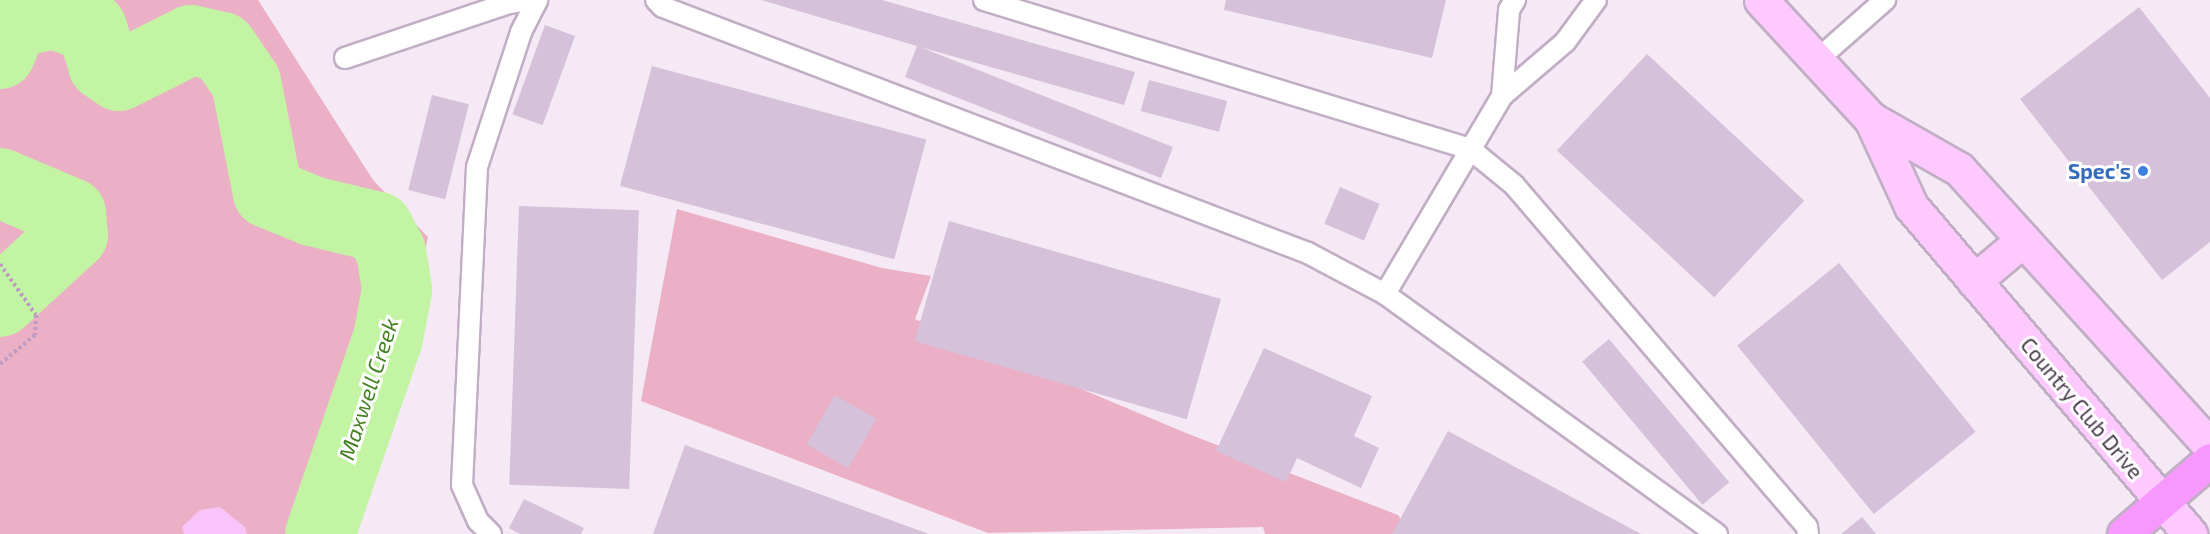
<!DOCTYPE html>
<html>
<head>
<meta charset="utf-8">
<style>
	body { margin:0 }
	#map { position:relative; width:2210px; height:534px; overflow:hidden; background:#f4e9f5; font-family:"Exo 2",sans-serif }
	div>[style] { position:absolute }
	.green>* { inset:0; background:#ebb0c5 }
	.sand>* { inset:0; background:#f9c4fa }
	.river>* { height:70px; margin:-35px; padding:0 35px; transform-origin:35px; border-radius:35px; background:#c3f4a3 }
	.building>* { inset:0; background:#d5c1da; transform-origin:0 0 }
	.path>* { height:4px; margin-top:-2px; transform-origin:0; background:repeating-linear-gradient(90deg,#bd9bc4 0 3px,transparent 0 6px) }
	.roads { filter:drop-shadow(2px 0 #c1aec4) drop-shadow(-2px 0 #c1aec4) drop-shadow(0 2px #c1aec4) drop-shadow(0 -2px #c1aec4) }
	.lane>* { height:20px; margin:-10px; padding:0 10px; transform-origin:10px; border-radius:10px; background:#fff }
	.secondary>* { height:33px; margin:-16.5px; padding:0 16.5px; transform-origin:16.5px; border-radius:16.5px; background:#fdc9ff }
	.primary>* { height:33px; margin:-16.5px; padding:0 16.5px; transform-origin:16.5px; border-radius:16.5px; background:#f698ff }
	.dots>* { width:16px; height:16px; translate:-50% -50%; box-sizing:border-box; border:3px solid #fff; border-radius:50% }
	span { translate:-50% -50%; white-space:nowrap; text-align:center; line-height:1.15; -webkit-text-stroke:6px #fff; paint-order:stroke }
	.shop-label { font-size:21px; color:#366cbe; font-weight:700 }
	.right { translate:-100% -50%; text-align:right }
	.street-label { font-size:21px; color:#463749 }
	.water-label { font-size:22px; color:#458021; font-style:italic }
</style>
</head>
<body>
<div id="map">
	<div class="green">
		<i style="clip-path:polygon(0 0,258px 0,373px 180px,428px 237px,380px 457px,334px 534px,0 534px)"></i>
		<i style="clip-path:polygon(677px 209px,882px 268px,931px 276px,915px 319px,1186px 433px,1398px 515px,1410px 534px,1265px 534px,1263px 527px,988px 533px,641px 401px)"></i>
	</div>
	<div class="sand">
		<i style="clip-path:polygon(220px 507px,245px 527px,247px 534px,184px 534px,182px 527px,200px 510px)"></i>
	</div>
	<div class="river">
		<i style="left:0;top:54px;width:34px;rotate:-67deg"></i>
		<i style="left:13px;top:23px;width:42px;rotate:-12.4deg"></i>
		<i style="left:54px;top:14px;width:40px;rotate:20.2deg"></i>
		<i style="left:92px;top:28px;width:39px;rotate:73deg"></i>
		<i style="left:103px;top:65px;width:19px;rotate:35deg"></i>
		<i style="left:119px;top:76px;width:80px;rotate:-26.6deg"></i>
		<i style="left:191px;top:40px;width:32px;rotate:13deg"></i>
		<i style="left:222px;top:47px;width:42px;rotate:55.6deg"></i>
		<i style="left:246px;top:82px;width:113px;rotate:78.8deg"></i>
		<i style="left:268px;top:193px;width:48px;rotate:22.2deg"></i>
		<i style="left:312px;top:211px;width:68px;rotate:13.6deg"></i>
		<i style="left:378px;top:227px;width:27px;rotate:62deg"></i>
		<i style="left:391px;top:251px;width:39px;rotate:81deg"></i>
		<i style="left:397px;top:290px;width:49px;rotate:100.6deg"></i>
		<i style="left:388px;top:338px;width:207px;rotate:109.1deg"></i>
		<i style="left:0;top:183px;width:77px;rotate:22.9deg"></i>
		<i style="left:71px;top:213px;width:22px;rotate:85deg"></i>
		<i style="left:73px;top:235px;width:99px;rotate:137.5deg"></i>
	</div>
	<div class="building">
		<i style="clip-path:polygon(761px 0,882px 0,1135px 72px,1124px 105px,920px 47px,1173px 147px,1161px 178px,905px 77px,917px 46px)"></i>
		<i style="clip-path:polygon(1226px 0,1446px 0,1432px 58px,1224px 10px)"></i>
		<i style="clip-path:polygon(2139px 7px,2210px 98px,2210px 242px,2162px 280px,2020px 99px)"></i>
		<i style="left:545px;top:25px;width:32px;height:95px;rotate:20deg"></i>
		<i style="left:1647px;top:54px;width:215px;height:132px;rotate:43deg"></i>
		<i style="left:652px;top:66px;width:284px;height:124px;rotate:15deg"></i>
		<i style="left:1149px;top:80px;width:81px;height:32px;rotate:15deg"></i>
		<i style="left:432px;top:95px;width:38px;height:98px;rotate:14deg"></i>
		<i style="left:1340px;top:187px;width:43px;height:40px;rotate:23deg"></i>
		<i style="left:519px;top:206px;width:120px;height:279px;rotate:2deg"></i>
		<i style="left:949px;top:221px;width:283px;height:125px;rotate:16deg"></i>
		<i style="left:1839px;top:263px;width:217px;height:131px;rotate:51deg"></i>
		<i style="left:1609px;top:339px;width:187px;height:35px;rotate:50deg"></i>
		<i style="clip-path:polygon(1264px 348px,1372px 396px,1354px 436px,1379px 448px,1361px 488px,1297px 458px,1286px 482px,1216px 451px)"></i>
		<i style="left:835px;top:395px;width:48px;height:57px;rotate:30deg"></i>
		<i style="clip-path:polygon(1448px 431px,1641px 534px,1392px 534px)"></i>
		<i style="clip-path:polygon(685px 445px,929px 534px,653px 534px)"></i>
		<i style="clip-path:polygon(524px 499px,584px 528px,581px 534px,520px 534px,509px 528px)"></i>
		<i style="clip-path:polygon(1862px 517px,1876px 534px,1841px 534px)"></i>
	</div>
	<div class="path">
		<i style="left:0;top:264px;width:62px;rotate:54.8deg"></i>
		<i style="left:36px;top:315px;width:20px;rotate:93deg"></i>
		<i style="left:35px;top:335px;width:45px;rotate:140.4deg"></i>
	</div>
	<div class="roads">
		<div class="lane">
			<i style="left:656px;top:0;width:10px;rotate:45deg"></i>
			<i style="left:663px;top:7px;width:690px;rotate:20.88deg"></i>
			<i style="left:1308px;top:253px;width:87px;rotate:28deg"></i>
			<i style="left:1385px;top:294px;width:410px;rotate:35.9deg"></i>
			<i style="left:984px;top:0;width:508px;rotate:17.04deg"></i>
			<i style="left:1470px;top:149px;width:57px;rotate:39.3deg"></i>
			<i style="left:1514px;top:185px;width:450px;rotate:49.4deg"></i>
			<i style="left:1807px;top:527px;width:7px;rotate:82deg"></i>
			<i style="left:345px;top:58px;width:173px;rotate:-18.5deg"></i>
			<i style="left:509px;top:3px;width:19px;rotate:-9deg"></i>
			<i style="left:1817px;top:60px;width:91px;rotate:-41.4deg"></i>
			<i style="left:1502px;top:96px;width:86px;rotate:-85.3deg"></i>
			<i style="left:1509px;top:10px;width:12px;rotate:-59deg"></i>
			<i style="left:1385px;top:294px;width:230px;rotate:-59.4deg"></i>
			<i style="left:1502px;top:96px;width:83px;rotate:-40.6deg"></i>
			<i style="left:1565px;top:42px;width:52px;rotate:-53.6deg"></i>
			<i style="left:491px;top:534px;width:18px;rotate:-135deg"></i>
			<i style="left:478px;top:521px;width:39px;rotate:-114deg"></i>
			<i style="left:462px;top:485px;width:318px;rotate:-87.3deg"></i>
			<i style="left:477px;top:167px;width:142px;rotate:-71.9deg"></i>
			<i style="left:521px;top:32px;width:36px;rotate:-63deg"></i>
		</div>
		<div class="secondary">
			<i style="left:1761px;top:0;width:162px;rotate:47.3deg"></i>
			<i style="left:1871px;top:119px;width:96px;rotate:65.3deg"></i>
			<i style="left:1911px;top:206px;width:431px;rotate:49.6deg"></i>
			<i style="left:1871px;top:119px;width:101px;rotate:29.6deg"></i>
			<i style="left:1959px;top:169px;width:374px;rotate:47.8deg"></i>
			<i style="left:1974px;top:281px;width:64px;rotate:-39.9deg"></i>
		</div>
		<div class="primary">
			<i style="left:2124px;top:534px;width:113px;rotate:-40.7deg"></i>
		</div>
	</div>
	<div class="dots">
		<i style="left:2143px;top:171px;background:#3f7fe0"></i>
	</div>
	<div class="shop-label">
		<span class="right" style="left:2131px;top:171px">Spec's</span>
	</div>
	<div class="street-label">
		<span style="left:2082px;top:408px;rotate:50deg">Country Club Drive</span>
	</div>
	<div class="water-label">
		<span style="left:368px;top:389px;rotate:-72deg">Maxwell Creek</span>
	</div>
</div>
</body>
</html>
